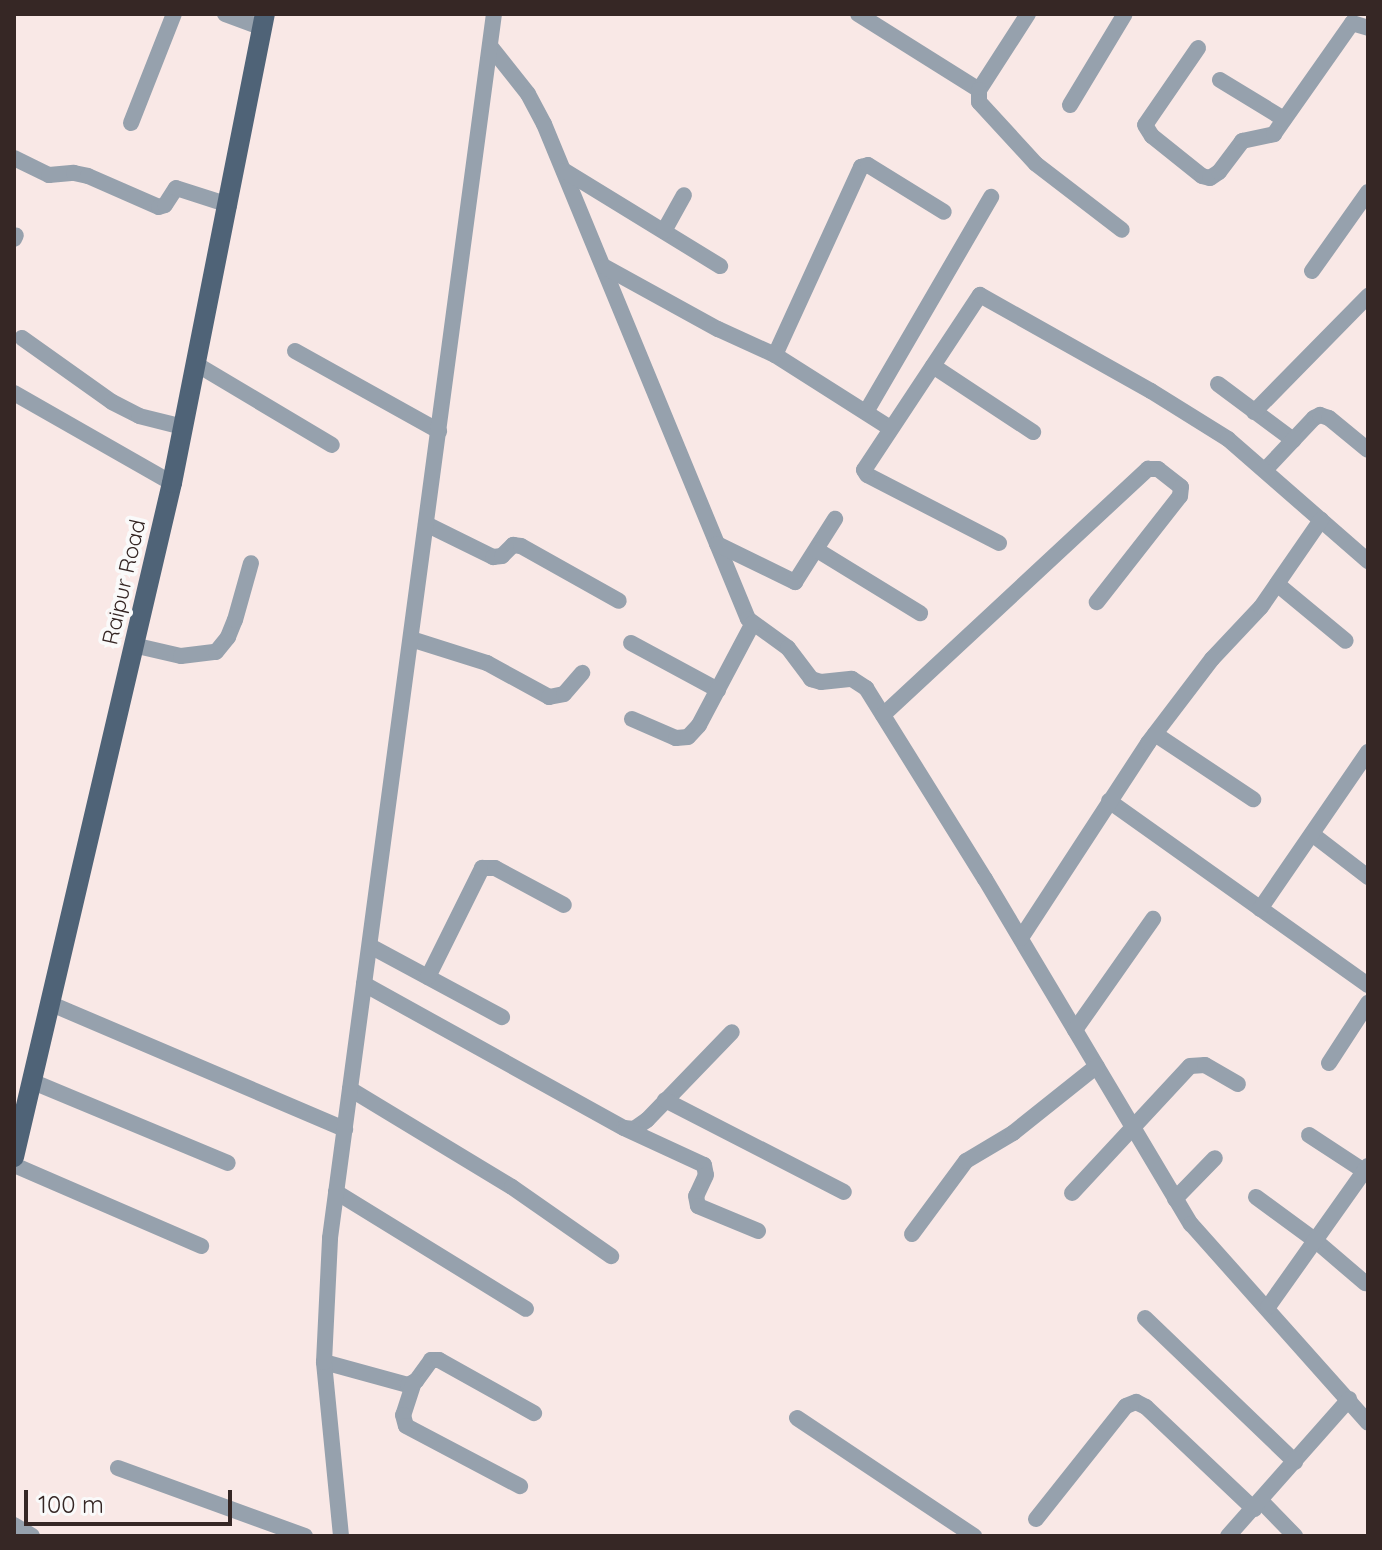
<!DOCTYPE html>
<html>
<head>
<meta charset="utf-8">
<style>
	body { margin:0 }
	#map { position:relative; width:1382px; height:1550px; overflow:hidden; background:#f9e8e6; font-family:Quicksand,sans-serif }
	div>[style] { position:absolute }
	.minor>* { height:16px; margin:-8px; padding:0 8px; transform-origin:8px; border-radius:8px; background:#96a1ad }
	.major>* { height:20px; margin:-10px; padding:0 10px; transform-origin:10px; border-radius:10px; background:#4f6377 }
	span { translate:-50% -50%; white-space:nowrap; text-align:center; line-height:1.15; -webkit-text-stroke:8px #fafafa; paint-order:stroke }
	.street-label { font-size:22px; color:#362725 }
	.frame { position:absolute; inset:0; border:16px solid #362725; pointer-events:none }
	.scale { position:absolute; left:24px; top:1490px; width:208px; height:36px; box-sizing:border-box; border:4px solid #362725; border-top:0; padding-left:10px; font-size:24px; line-height:28px; white-space:nowrap; color:#362725; -webkit-text-stroke:6px #fafafa; paint-order:stroke }
</style>
</head>
<body>
<div id="map">
	<div class="minor">
		<i style="left:225px;top:14px;width:40px;rotate:20.2deg"></i>
		<i style="left:858px;top:14px;width:143px;rotate:32.1deg"></i>
		<i style="left:1028px;top:14px;width:90px;rotate:122.8deg"></i>
		<i style="left:979px;top:90px;width:12px;rotate:90deg"></i>
		<i style="left:979px;top:102px;width:84px;rotate:47.4deg"></i>
		<i style="left:1036px;top:164px;width:108px;rotate:37.5deg"></i>
		<i style="left:490px;top:46px;width:61px;rotate:51.6deg"></i>
		<i style="left:528px;top:94px;width:34px;rotate:62deg"></i>
		<i style="left:544px;top:124px;width:535px;rotate:67.6deg"></i>
		<i style="left:748px;top:619px;width:49px;rotate:35.9deg"></i>
		<i style="left:788px;top:648px;width:39px;rotate:53deg"></i>
		<i style="left:811px;top:679px;width:10px;rotate:17deg"></i>
		<i style="left:821px;top:682px;width:31px;rotate:-6deg"></i>
		<i style="left:852px;top:679px;width:17px;rotate:33deg"></i>
		<i style="left:866px;top:688px;width:225px;rotate:58.1deg"></i>
		<i style="left:985px;top:879px;width:402px;rotate:59.2deg"></i>
		<i style="left:1191px;top:1224px;width:266px;rotate:48.3deg"></i>
		<i style="left:1198px;top:48px;width:93px;rotate:124.5deg"></i>
		<i style="left:1145px;top:125px;width:13px;rotate:58deg"></i>
		<i style="left:1152px;top:136px;width:64px;rotate:38.7deg"></i>
		<i style="left:1202px;top:176px;width:8px;rotate:14deg"></i>
		<i style="left:1210px;top:178px;width:11px;rotate:-34deg"></i>
		<i style="left:1219px;top:172px;width:39px;rotate:-53deg"></i>
		<i style="left:1242px;top:141px;width:33px;rotate:-12deg"></i>
		<i style="left:1274px;top:134px;width:136px;rotate:-54.9deg"></i>
		<i style="left:1352px;top:23px;width:17px;rotate:17deg"></i>
		<i style="left:1220px;top:80px;width:75px;rotate:31.4deg"></i>
		<i style="left:1070px;top:105px;width:106px;rotate:-58.9deg"></i>
		<i style="left:131px;top:123px;width:117px;rotate:-68.5deg"></i>
		<i style="left:14px;top:158px;width:39px;rotate:26deg"></i>
		<i style="left:49px;top:175px;width:25px;rotate:-5deg"></i>
		<i style="left:74px;top:173px;width:14px;rotate:12deg"></i>
		<i style="left:88px;top:176px;width:77px;rotate:23.6deg"></i>
		<i style="left:159px;top:207px;width:6px;rotate:-18deg"></i>
		<i style="left:165px;top:205px;width:20px;rotate:-57deg"></i>
		<i style="left:176px;top:188px;width:56px;rotate:17.8deg"></i>
		<i style="left:565px;top:171px;width:182px;rotate:31.5deg"></i>
		<i style="left:664px;top:231px;width:41px;rotate:-60.9deg"></i>
		<i style="left:14px;top:239px;width:4px;rotate:-63deg"></i>
		<i style="left:605px;top:267px;width:129px;rotate:28.8deg"></i>
		<i style="left:718px;top:329px;width:63px;rotate:24.5deg"></i>
		<i style="left:775px;top:355px;width:136px;rotate:32.4deg"></i>
		<i style="left:1312px;top:271px;width:97px;rotate:-54.7deg"></i>
		<i style="left:22px;top:338px;width:110px;rotate:35.4deg"></i>
		<i style="left:112px;top:402px;width:30px;rotate:27deg"></i>
		<i style="left:139px;top:416px;width:45px;rotate:14deg"></i>
		<i style="left:295px;top:351px;width:165px;rotate:29.1deg"></i>
		<i style="left:775px;top:355px;width:207px;rotate:-65.4deg"></i>
		<i style="left:861px;top:167px;width:7px;rotate:-16deg"></i>
		<i style="left:868px;top:165px;width:89px;rotate:31.7deg"></i>
		<i style="left:196px;top:364px;width:158px;rotate:30.8deg"></i>
		<i style="left:933px;top:366px;width:120px;rotate:33.4deg"></i>
		<i style="left:1218px;top:384px;width:94px;rotate:36.7deg"></i>
		<i style="left:14px;top:393px;width:182px;rotate:29.7deg"></i>
		<i style="left:866px;top:412px;width:249px;rotate:-59.8deg"></i>
		<i style="left:1254px;top:412px;width:163px;rotate:-45.5deg"></i>
		<i style="left:1265px;top:470px;width:71px;rotate:-46.7deg"></i>
		<i style="left:1314px;top:418px;width:7px;rotate:-27deg"></i>
		<i style="left:1320px;top:415px;width:9px;rotate:18deg"></i>
		<i style="left:1329px;top:418px;width:50px;rotate:39.4deg"></i>
		<i style="left:426px;top:524px;width:75px;rotate:26.2deg"></i>
		<i style="left:493px;top:557px;width:9px;rotate:-6deg"></i>
		<i style="left:502px;top:556px;width:16px;rotate:-45deg"></i>
		<i style="left:513px;top:545px;width:8px;rotate:7deg"></i>
		<i style="left:521px;top:546px;width:112px;rotate:29.3deg"></i>
		<i style="left:999px;top:543px;width:148px;rotate:-152.7deg"></i>
		<i style="left:867px;top:475px;width:6px;rotate:-121deg"></i>
		<i style="left:864px;top:470px;width:210px;rotate:-56.5deg"></i>
		<i style="left:980px;top:295px;width:196px;rotate:29.3deg"></i>
		<i style="left:1151px;top:391px;width:91px;rotate:31.9deg"></i>
		<i style="left:1228px;top:439px;width:186px;rotate:41.1deg"></i>
		<i style="left:717px;top:544px;width:87px;rotate:26deg"></i>
		<i style="left:795px;top:582px;width:75px;rotate:-57.6deg"></i>
		<i style="left:817px;top:550px;width:121px;rotate:31.5deg"></i>
		<i style="left:1277px;top:584px;width:89px;rotate:39.6deg"></i>
		<i style="left:411px;top:639px;width:80px;rotate:17.5deg"></i>
		<i style="left:487px;top:663px;width:71px;rotate:28.7deg"></i>
		<i style="left:549px;top:697px;width:15px;rotate:-11deg"></i>
		<i style="left:564px;top:694px;width:28px;rotate:-49deg"></i>
		<i style="left:631px;top:643px;width:99px;rotate:28.4deg"></i>
		<i style="left:133px;top:645px;width:49px;rotate:12.9deg"></i>
		<i style="left:181px;top:656px;width:35px;rotate:-7deg"></i>
		<i style="left:216px;top:652px;width:19px;rotate:-51deg"></i>
		<i style="left:228px;top:637px;width:18px;rotate:-68deg"></i>
		<i style="left:235px;top:620px;width:59px;rotate:-74.3deg"></i>
		<i style="left:883px;top:715px;width:362px;rotate:-42.9deg"></i>
		<i style="left:1148px;top:469px;width:10px"></i>
		<i style="left:1158px;top:469px;width:29px;rotate:38deg"></i>
		<i style="left:1181px;top:487px;width:9px;rotate:96deg"></i>
		<i style="left:1180px;top:496px;width:135px;rotate:128.1deg"></i>
		<i style="left:632px;top:719px;width:48px;rotate:23.4deg"></i>
		<i style="left:676px;top:738px;width:12px;rotate:-5deg"></i>
		<i style="left:688px;top:737px;width:16px;rotate:-47deg"></i>
		<i style="left:699px;top:725px;width:115px;rotate:-62.1deg"></i>
		<i style="left:1155px;top:734px;width:118px;rotate:33.6deg"></i>
		<i style="left:1109px;top:801px;width:318px;rotate:35.4deg"></i>
		<i style="left:1312px;top:834px;width:71px;rotate:37.5deg"></i>
		<i style="left:1260px;top:909px;width:191px;rotate:-55.5deg"></i>
		<i style="left:1021px;top:938px;width:233px;rotate:-56.9deg"></i>
		<i style="left:1148px;top:743px;width:106px;rotate:-52.7deg"></i>
		<i style="left:1212px;top:659px;width:71px;rotate:-46.7deg"></i>
		<i style="left:1261px;top:607px;width:106px;rotate:-55.4deg"></i>
		<i style="left:370px;top:946px;width:150px;rotate:28.3deg"></i>
		<i style="left:428px;top:977px;width:122px;rotate:-63.6deg"></i>
		<i style="left:482px;top:868px;width:13px"></i>
		<i style="left:495px;top:868px;width:78px;rotate:28.2deg"></i>
		<i style="left:364px;top:984px;width:297px;rotate:29deg"></i>
		<i style="left:624px;top:1128px;width:10px;rotate:6deg"></i>
		<i style="left:634px;top:1129px;width:16px;rotate:-35deg"></i>
		<i style="left:647px;top:1120px;width:122px;rotate:-46deg"></i>
		<i style="left:49px;top:1003px;width:322px;rotate:23.1deg"></i>
		<i style="left:1075px;top:1030px;width:136px;rotate:-54.9deg"></i>
		<i style="left:1329px;top:1063px;width:72px;rotate:-57deg"></i>
		<i style="left:31px;top:1081px;width:213px;rotate:22.6deg"></i>
		<i style="left:350px;top:1089px;width:189px;rotate:31.2deg"></i>
		<i style="left:512px;top:1187px;width:121px;rotate:34.9deg"></i>
		<i style="left:665px;top:1100px;width:201px;rotate:27.2deg"></i>
		<i style="left:626px;top:1129px;width:86px;rotate:24.8deg"></i>
		<i style="left:704px;top:1165px;width:10px;rotate:79deg"></i>
		<i style="left:706px;top:1175px;width:23px;rotate:115deg"></i>
		<i style="left:696px;top:1196px;width:10px;rotate:79deg"></i>
		<i style="left:698px;top:1206px;width:65px;rotate:22.6deg"></i>
		<i style="left:1309px;top:1135px;width:66px;rotate:33.2deg"></i>
		<i style="left:14px;top:1165px;width:204px;rotate:23.4deg"></i>
		<i style="left:336px;top:1192px;width:223px;rotate:31.6deg"></i>
		<i style="left:1072px;top:1193px;width:173px;rotate:-47.1deg"></i>
		<i style="left:1190px;top:1066px;width:15px;rotate:-4deg"></i>
		<i style="left:1205px;top:1065px;width:38px;rotate:30deg"></i>
		<i style="left:1256px;top:1197px;width:74px;rotate:36.3deg"></i>
		<i style="left:1316px;top:1241px;width:65px;rotate:40.6deg"></i>
		<i style="left:1175px;top:1199px;width:57px;rotate:-45.7deg"></i>
		<i style="left:912px;top:1234px;width:91px;rotate:-53.5deg"></i>
		<i style="left:966px;top:1161px;width:55px;rotate:-30.8deg"></i>
		<i style="left:1013px;top:1133px;width:107px;rotate:-38.6deg"></i>
		<i style="left:1268px;top:1307px;width:173px;rotate:-54.7deg"></i>
		<i style="left:1145px;top:1318px;width:208px;rotate:43.8deg"></i>
		<i style="left:324px;top:1362px;width:87px;rotate:15.3deg"></i>
		<i style="left:408px;top:1385px;width:9px;rotate:-27deg"></i>
		<i style="left:416px;top:1381px;width:26px;rotate:-54deg"></i>
		<i style="left:431px;top:1360px;width:8px"></i>
		<i style="left:439px;top:1360px;width:109px;rotate:29.2deg"></i>
		<i style="left:414px;top:1382px;width:35px;rotate:108deg"></i>
		<i style="left:403px;top:1415px;width:11px;rotate:75deg"></i>
		<i style="left:406px;top:1426px;width:129px;rotate:27.8deg"></i>
		<i style="left:797px;top:1418px;width:213px;rotate:33.7deg"></i>
		<i style="left:118px;top:1468px;width:199px;rotate:20deg"></i>
		<i style="left:1261px;top:1501px;width:49px;rotate:45.8deg"></i>
		<i style="left:1036px;top:1519px;width:144px;rotate:-51.5deg"></i>
		<i style="left:1126px;top:1406px;width:11px;rotate:-22deg"></i>
		<i style="left:1136px;top:1402px;width:11px;rotate:27deg"></i>
		<i style="left:1146px;top:1407px;width:149px;rotate:43.4deg"></i>
		<i style="left:14px;top:1525px;width:21px;rotate:31deg"></i>
		<i style="left:341px;top:1536px;width:175px;rotate:-95.6deg"></i>
		<i style="left:324px;top:1362px;width:124px;rotate:-87.2deg"></i>
		<i style="left:330px;top:1238px;width:1235px;rotate:-82.37deg"></i>
		<i style="left:1228px;top:1536px;width:183px;rotate:-48.5deg"></i>
	</div>
	<div class="major">
		<i style="left:14px;top:1157px;width:692px;rotate:-76.81deg"></i>
		<i style="left:172px;top:483px;width:478px;rotate:-78.8deg"></i>
	</div>
	<div class="street-label">
		<span style="left:124px;top:582px;rotate:-77deg">Raipur Road</span>
	</div>
	<div class="frame"></div>
	<div class="scale">100 m</div>
</div>
</body>
</html>
